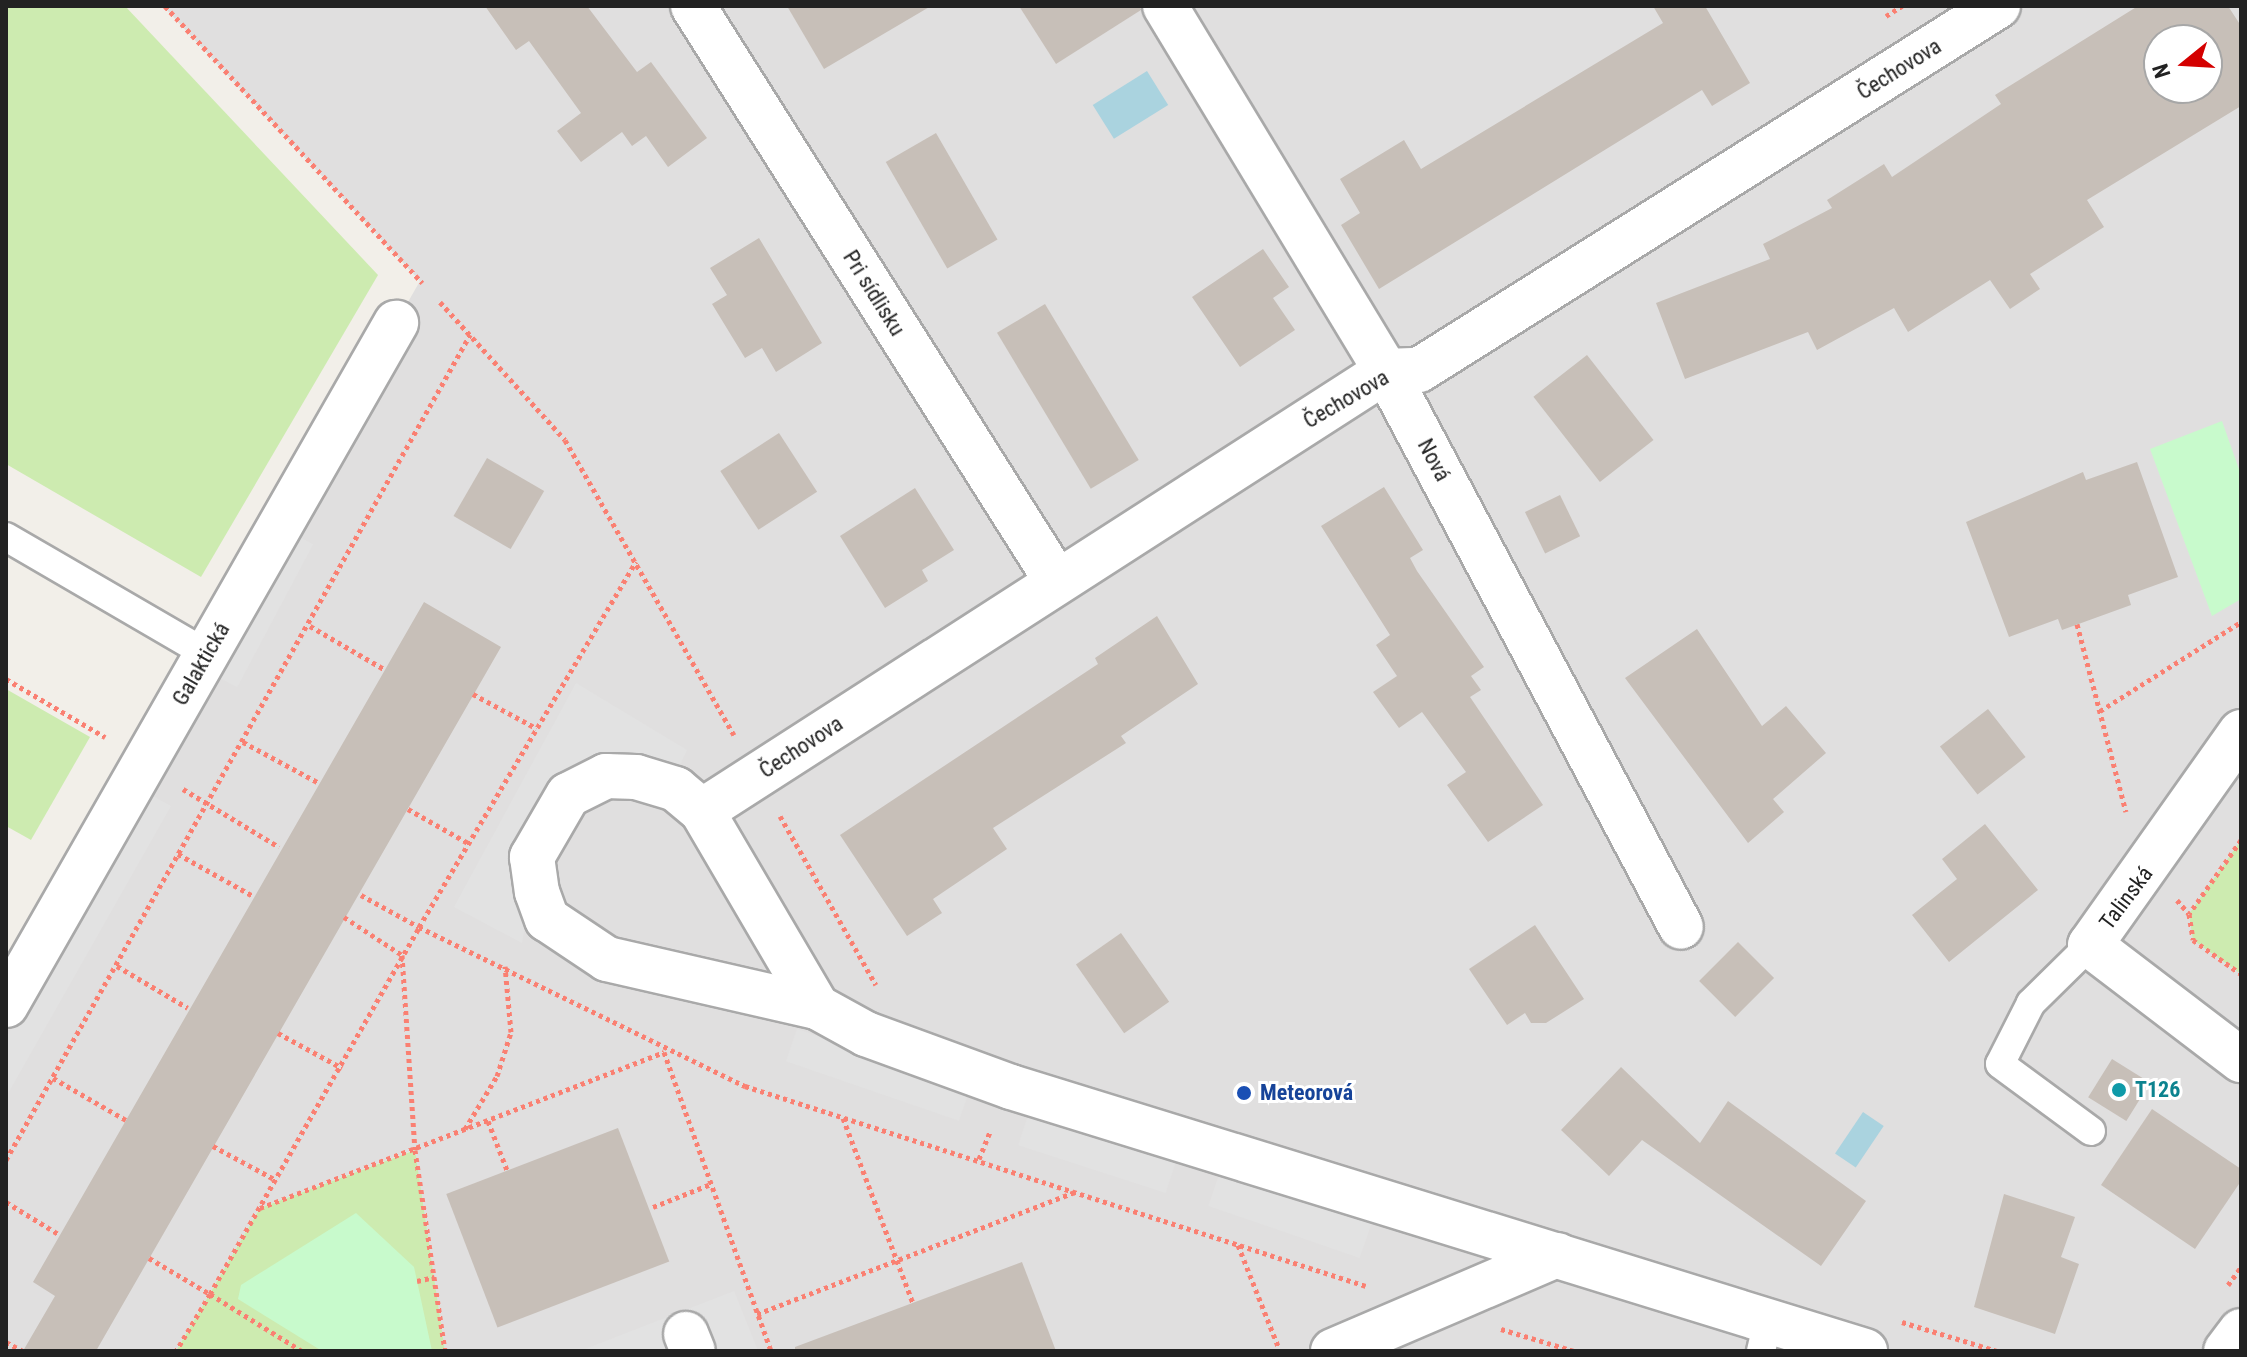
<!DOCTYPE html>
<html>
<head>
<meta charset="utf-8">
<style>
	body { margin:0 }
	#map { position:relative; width:2247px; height:1357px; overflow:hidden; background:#f2efe9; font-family:"Roboto Condensed",sans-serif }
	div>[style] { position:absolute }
	.residential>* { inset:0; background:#e0dfdf }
	.grass>* { inset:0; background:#cdebb0 }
	.park>* { inset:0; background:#c8facc }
	.parking>* { inset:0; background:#e2e2e2; transform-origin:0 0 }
	.water>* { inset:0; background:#aad3df; transform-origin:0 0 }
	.building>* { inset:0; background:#c7bfb8; transform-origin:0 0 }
	.path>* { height:5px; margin-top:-2.5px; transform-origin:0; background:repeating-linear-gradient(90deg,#fa8072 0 4px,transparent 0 8px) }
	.roads { filter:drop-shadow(2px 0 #a9a9a9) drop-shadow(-2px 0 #a9a9a9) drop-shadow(0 2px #a9a9a9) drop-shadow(0 -2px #a9a9a9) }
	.lane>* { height:28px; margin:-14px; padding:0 14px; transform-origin:14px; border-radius:14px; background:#fff }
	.street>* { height:44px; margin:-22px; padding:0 22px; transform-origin:22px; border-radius:22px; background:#fff }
	.dots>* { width:22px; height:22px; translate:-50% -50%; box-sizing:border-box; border:4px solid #fff; border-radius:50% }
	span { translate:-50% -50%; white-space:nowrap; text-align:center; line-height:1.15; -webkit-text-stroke:6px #fff; paint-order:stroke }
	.street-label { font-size:22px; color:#222 }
	.culture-label { font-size:22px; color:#0d838f; font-weight:700 }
	.left { translate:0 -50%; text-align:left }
	.transit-label { font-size:22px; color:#164399; font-weight:700 }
	.frame { position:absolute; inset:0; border:8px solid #222; pointer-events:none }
	.north { position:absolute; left:2143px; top:24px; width:80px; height:80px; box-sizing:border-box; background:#fff; border:2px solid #a7a7a7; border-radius:50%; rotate:252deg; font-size:22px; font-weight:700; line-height:32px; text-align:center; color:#222 }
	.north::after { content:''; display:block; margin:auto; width:28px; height:36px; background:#d40000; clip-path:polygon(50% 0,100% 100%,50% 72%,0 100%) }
</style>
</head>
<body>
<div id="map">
	<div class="residential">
		<i style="clip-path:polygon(evenodd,163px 6px,2241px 6px,2241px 1331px,2226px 1351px,445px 1351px,414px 1150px,260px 1208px,176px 1351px,6px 1351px,6px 1005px,420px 281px,163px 6px,2159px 40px,2207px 40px,2207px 88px,2159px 88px,2159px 40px)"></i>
	</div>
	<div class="grass">
		<i style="clip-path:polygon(6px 6px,125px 6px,378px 275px,201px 577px,6px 464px)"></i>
		<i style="clip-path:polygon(6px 689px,90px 737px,31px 840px,6px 826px)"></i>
		<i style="clip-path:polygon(2241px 840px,2241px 974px,2193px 940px,2189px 914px)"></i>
		<i style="clip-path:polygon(415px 1150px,445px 1351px,176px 1351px,260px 1208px)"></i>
	</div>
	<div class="park">
		<i style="clip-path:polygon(2222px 421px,2241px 475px,2241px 599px,2212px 616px,2150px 449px)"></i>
		<i style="clip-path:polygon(356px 1213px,414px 1267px,432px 1351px,322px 1351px,238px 1299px,241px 1285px)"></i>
	</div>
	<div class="parking">
		<i style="left:292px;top:533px;width:24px;height:162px;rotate:28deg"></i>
		<i style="clip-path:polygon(576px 683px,687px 750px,676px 773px,548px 791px,522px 943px,454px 907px)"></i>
		<i style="clip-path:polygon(146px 792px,171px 806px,6px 1097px,6px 1038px)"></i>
		<i style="left:797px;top:1029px;width:183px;height:34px;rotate:19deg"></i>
		<i style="left:1030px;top:1109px;width:155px;height:38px;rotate:18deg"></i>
		<i style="left:1221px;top:1169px;width:160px;height:39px;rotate:19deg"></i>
		<i style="clip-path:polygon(734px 1291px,758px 1351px,580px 1351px)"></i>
	</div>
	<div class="water">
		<i style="left:1147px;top:71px;width:40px;height:64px;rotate:58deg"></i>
		<i style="left:1863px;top:1112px;width:25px;height:50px;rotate:34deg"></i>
	</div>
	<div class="building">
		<i style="clip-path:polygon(485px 6px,587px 6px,637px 72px,651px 62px,707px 138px,668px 167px,646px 136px,632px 146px,622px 132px,581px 162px,557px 131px,581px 113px,529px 41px,516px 50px)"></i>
		<i style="clip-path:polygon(787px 6px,931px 6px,824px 69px)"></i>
		<i style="clip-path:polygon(1019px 6px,1140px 6px,1141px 10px,1056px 64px)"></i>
		<i style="clip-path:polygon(1653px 6px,1705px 6px,1750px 83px,1712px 106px,1702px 90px,1379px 289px,1341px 225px,1360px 213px,1340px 179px,1404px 140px,1421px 169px,1663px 23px)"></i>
		<i style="clip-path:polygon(evenodd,2138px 6px,2228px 6px,2241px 26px,2241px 106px,2087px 200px,2104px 227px,2030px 274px,2040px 289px,2010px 309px,1990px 280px,1908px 332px,1894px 308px,1817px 350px,1808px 332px,1685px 379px,1656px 303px,1770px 259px,1763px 244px,1832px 208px,1827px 200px,1884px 164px,1892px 177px,2001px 104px,1995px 95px,2138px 6px,2159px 40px,2207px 40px,2207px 88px,2159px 88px,2159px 40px)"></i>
		<i style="left:936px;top:133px;width:123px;height:58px;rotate:60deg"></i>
		<i style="clip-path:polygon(759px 238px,822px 343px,776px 372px,762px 348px,745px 358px,712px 304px,727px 295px,710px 268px)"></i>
		<i style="clip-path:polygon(1263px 249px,1289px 287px,1273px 298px,1295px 330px,1240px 367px,1192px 297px)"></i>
		<i style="left:1045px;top:304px;width:182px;height:56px;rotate:59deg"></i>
		<i style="left:1587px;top:355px;width:108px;height:68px;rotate:52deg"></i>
		<i style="left:779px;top:433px;width:70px;height:70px;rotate:57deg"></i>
		<i style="left:487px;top:458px;width:66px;height:67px;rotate:30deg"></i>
		<i style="clip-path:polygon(2137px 462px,2178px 577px,2128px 595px,2131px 605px,2062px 630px,2058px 619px,2009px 637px,1966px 522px,2083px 472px,2086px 480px)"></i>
		<i style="clip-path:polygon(1384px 487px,1423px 550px,1410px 558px,1417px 571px,1484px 667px,1471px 676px,1481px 690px,1470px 697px,1543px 805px,1488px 842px,1447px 785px,1466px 772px,1422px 712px,1399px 728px,1373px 692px,1397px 676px,1376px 645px,1390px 635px,1321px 526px)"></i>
		<i style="clip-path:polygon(915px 488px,954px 550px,922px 570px,928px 581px,885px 608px,840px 536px)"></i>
		<i style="left:1560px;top:495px;width:46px;height:39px;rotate:64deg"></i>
		<i style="clip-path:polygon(424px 602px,501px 647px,96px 1351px,23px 1351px,55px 1296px,33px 1282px)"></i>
		<i style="clip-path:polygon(1157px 616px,1198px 684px,1121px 736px,1126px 743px,993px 828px,1007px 849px,933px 899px,942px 913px,907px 936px,840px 835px,1098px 664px,1095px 658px)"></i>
		<i style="clip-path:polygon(1697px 629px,1762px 726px,1786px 706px,1826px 753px,1773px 799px,1784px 812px,1748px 843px,1625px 678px)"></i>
		<i style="left:1988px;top:709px;width:61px;height:61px;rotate:52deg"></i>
		<i style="clip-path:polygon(1985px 824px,2038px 890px,1949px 962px,1912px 915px,1957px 879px,1942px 859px)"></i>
		<i style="clip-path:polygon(1535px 925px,1584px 999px,1546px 1023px,1531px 1023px,1525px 1013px,1507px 1025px,1469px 969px)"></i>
		<i style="left:1121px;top:933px;width:84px;height:55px;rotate:55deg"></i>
		<i style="left:1738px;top:942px;width:51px;height:55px;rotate:45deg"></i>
		<i style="left:2112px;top:1059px;width:45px;height:45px;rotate:32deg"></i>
		<i style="clip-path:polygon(1621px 1067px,1700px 1143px,1728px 1101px,1866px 1201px,1821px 1266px,1642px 1140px,1609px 1176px,1561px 1130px)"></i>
		<i style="clip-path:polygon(2152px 1109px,2241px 1169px,2241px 1181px,2195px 1249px,2101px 1185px)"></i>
		<i style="left:618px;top:1128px;width:143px;height:184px;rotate:69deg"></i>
		<i style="clip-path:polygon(2004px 1194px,2075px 1217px,2061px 1257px,2079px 1264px,2055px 1334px,1974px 1307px)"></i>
		<i style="clip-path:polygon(1022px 1262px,1056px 1351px,795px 1351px,795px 1347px)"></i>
	</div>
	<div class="path">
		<i style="left:165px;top:6px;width:378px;rotate:47.1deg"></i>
		<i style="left:1886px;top:16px;width:19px;rotate:-32deg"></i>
		<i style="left:440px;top:302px;width:186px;rotate:47.8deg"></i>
		<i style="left:565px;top:440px;width:340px;rotate:60.2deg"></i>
		<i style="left:2077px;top:624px;width:194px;rotate:75.4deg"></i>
		<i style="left:310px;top:626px;width:86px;rotate:30.2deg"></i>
		<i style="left:6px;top:679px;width:115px;rotate:30.4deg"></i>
		<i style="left:473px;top:694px;width:72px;rotate:28.4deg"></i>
		<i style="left:2100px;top:711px;width:167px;rotate:-32.3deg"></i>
		<i style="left:243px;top:742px;width:86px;rotate:28.3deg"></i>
		<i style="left:183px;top:789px;width:112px;rotate:31.1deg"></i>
		<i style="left:408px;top:809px;width:69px;rotate:29.5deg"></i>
		<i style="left:780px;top:816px;width:194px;rotate:60.4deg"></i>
		<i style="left:2241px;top:840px;width:90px;rotate:125.1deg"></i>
		<i style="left:2189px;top:914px;width:26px;rotate:81deg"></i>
		<i style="left:2193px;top:940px;width:59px;rotate:35.3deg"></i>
		<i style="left:178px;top:854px;width:86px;rotate:29.2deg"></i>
		<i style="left:361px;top:895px;width:66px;rotate:28.9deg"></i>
		<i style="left:419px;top:927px;width:425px;rotate:-59.3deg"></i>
		<i style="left:2177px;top:900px;width:18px;rotate:49deg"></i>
		<i style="left:344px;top:917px;width:69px;rotate:33.2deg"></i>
		<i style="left:402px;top:955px;width:195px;rotate:86.2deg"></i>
		<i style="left:415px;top:1150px;width:203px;rotate:81.5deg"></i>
		<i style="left:117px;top:966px;width:82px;rotate:30.6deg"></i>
		<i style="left:278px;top:1033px;width:73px;rotate:28.7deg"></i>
		<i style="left:53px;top:1078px;width:84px;rotate:29.9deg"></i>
		<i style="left:843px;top:1118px;width:198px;rotate:69.3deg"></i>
		<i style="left:488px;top:1121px;width:53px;rotate:68.8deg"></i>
		<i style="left:465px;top:1129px;width:62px;rotate:-58.9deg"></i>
		<i style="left:497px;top:1076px;width:46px;rotate:-72.3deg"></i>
		<i style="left:511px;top:1032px;width:66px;rotate:-95.2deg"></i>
		<i style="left:213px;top:1146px;width:72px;rotate:28.4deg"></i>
		<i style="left:979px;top:1159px;width:31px;rotate:-68deg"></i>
		<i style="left:6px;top:1160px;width:947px;rotate:-60.65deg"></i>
		<i style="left:6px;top:1202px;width:63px;rotate:31.4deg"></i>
		<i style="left:653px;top:1207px;width:62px;rotate:-21.6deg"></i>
		<i style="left:260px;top:1208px;width:433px;rotate:-21.1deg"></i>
		<i style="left:664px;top:1052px;width:318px;rotate:70.3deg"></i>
		<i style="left:1238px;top:1245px;width:114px;rotate:68.4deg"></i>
		<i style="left:149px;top:1258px;width:71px;rotate:30.5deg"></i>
		<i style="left:210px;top:1294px;width:66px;rotate:120.8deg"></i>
		<i style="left:417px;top:1281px;width:18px;rotate:-13deg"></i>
		<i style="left:2228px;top:1285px;width:22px;rotate:-54deg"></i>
		<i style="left:757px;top:1314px;width:343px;rotate:-21deg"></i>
		<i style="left:1902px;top:1322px;width:99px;rotate:17deg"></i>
		<i style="left:1501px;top:1329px;width:76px;rotate:16.8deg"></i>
		<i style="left:6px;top:1342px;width:19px;rotate:28deg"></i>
		<i style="left:302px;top:1351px;width:108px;rotate:-148.2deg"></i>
		<i style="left:210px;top:1294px;width:422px;rotate:-60.3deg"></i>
		<i style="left:419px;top:927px;width:363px;rotate:26deg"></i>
		<i style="left:745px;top:1086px;width:652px;rotate:17.85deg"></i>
	</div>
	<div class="roads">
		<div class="lane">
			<i style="left:6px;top:537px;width:233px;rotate:30.2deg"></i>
			<i style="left:2090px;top:945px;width:83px;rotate:135.5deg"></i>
			<i style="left:2031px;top:1003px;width:68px;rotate:116.9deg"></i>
			<i style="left:2000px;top:1064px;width:113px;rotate:36.4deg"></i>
			<i style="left:1761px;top:1351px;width:27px;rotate:-77deg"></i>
		</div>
		<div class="street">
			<i style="left:693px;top:6px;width:679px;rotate:57.69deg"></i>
			<i style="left:1165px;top:6px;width:427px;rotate:58.8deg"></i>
			<i style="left:1386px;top:371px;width:629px;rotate:62.05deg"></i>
			<i style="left:2241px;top:732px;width:261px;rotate:125.3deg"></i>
			<i style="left:2090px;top:945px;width:190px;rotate:37.3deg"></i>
			<i style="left:702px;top:811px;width:813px;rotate:-32.75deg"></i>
			<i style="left:1386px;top:371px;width:33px;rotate:-2deg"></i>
			<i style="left:1419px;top:370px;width:684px;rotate:-32.16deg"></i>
			<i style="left:6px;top:1005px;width:786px;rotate:-60.24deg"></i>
			<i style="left:817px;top:1007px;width:227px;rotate:-120.4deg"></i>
			<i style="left:702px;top:811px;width:34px;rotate:-140deg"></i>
			<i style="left:676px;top:789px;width:42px;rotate:-163.3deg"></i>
			<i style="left:636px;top:777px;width:30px;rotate:-178deg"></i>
			<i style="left:606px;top:776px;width:42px;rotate:153.4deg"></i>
			<i style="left:568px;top:795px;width:72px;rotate:120.1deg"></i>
			<i style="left:532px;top:857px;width:35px;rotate:82deg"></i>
			<i style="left:537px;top:892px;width:29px;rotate:70deg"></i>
			<i style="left:547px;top:919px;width:72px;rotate:33.7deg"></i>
			<i style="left:607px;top:959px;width:215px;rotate:12.9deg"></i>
			<i style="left:817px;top:1007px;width:56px;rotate:28.9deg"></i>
			<i style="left:866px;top:1034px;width:154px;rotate:20.1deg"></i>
			<i style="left:1011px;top:1087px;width:894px;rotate:17.18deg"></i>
			<i style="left:686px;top:1334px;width:18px;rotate:68deg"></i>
			<i style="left:1333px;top:1351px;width:244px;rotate:-23.2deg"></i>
			<i style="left:2226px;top:1351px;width:25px;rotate:-53deg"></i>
		</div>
	</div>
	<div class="dots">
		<i style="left:2119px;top:1090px;background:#0f9aa8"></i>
		<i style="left:1244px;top:1093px;background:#1a4fb4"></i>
	</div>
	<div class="street-label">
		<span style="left:1899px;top:69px;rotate:-32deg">Čechovova</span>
		<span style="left:874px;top:293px;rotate:58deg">Pri sídlisku</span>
		<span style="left:1346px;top:399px;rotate:-30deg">Čechovova</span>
		<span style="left:1434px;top:460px;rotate:62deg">Nová</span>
		<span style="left:201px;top:664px;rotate:-60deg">Galaktická</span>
		<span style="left:801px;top:747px;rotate:-33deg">Čechovova</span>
		<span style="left:2126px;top:898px;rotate:-53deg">Talinská</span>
	</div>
	<div class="culture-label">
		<span class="left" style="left:2135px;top:1090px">T126</span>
	</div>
	<div class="transit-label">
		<span class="left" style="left:1260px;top:1093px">Meteorová</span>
	</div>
	<div class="frame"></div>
	<div class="north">N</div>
</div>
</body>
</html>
